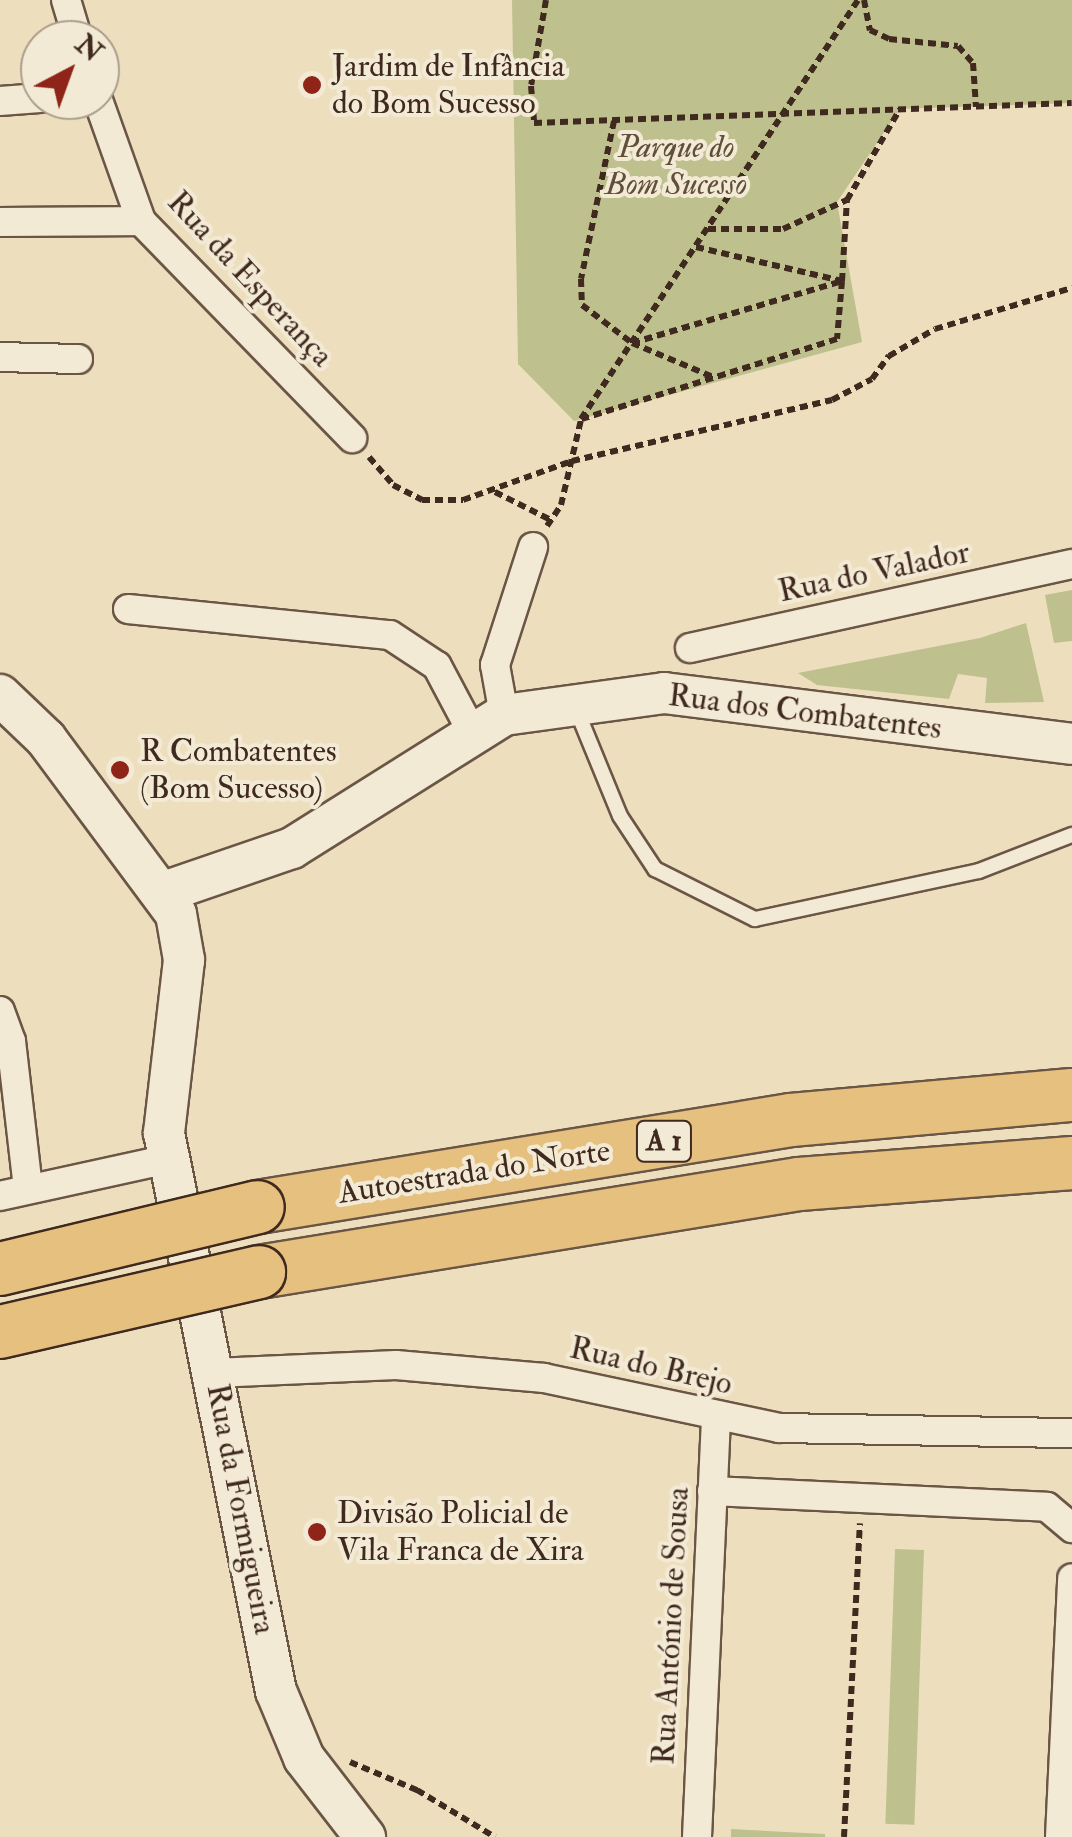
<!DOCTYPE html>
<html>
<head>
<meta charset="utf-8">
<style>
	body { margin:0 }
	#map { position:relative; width:1072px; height:1837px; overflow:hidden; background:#eddfbe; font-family:"IM FELL Double Pica",serif }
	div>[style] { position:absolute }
	.green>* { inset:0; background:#bec08e; transform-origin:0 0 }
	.path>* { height:6px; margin-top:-3px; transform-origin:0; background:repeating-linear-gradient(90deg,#40291e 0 8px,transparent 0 13px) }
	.roads { filter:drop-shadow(2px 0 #6b5646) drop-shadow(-2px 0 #6b5646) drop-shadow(0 2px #6b5646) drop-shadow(0 -2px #6b5646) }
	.lane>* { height:14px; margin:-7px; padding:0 7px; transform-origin:7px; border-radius:7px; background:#f3ead5 }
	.street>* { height:28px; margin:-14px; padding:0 14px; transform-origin:14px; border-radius:14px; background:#f3ead5 }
	.secondary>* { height:40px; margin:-20px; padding:0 20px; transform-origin:20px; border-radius:20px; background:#f3ead5 }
	.highway>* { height:52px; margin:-26px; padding:0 26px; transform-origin:26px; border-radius:26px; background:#e6c07f }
	.bridges { filter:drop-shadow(2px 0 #40291e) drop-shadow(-2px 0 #40291e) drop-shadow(0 2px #40291e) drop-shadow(0 -2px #40291e) }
	.highway-bridge>* { height:52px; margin:-26px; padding:0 26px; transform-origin:26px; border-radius:26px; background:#e6c07f }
	.dots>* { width:28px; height:28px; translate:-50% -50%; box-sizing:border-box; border:5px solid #f3ead5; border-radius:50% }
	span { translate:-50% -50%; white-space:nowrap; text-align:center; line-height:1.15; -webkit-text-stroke:8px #f3ead5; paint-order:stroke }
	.shield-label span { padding:2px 8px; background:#f3ead5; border:2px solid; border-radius:8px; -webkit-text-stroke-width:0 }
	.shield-label { font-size:30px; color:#40291e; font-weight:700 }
	.poi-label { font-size:32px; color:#40291e }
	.left { translate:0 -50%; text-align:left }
	.park-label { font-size:32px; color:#604f3a; font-style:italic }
	.street-label { font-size:32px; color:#40291e }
	.north { position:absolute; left:20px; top:20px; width:100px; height:100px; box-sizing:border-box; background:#f3ead5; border:2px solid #ab9d8c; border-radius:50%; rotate:41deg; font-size:28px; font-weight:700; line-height:40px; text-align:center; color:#40291e }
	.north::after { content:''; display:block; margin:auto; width:35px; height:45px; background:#8f2418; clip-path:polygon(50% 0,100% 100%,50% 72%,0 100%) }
</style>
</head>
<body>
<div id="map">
	<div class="green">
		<i style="clip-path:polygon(512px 0,1072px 0,1072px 103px,900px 109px,837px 202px,862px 342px,574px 421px,518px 364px)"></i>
		<i style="clip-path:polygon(1072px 590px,1072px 641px,1054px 643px,1045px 595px)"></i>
		<i style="clip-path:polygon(1026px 623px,1044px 702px,985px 703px,987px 678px,958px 674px,949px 699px,817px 685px,798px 673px,980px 638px)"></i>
		<i style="left:895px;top:1549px;width:29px;height:275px;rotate:2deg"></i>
		<i style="clip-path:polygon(731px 1829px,825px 1834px,825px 1837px,731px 1837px)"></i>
	</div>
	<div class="path">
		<i style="left:546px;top:0;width:87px;rotate:99.9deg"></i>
		<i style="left:531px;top:86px;width:37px;rotate:85deg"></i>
		<i style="left:534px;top:123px;width:538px;rotate:-2.13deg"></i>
		<i style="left:864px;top:0;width:31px;rotate:79deg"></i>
		<i style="left:870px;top:30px;width:21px;rotate:25deg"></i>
		<i style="left:889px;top:39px;width:69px;rotate:5.8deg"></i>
		<i style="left:958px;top:46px;width:23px;rotate:49deg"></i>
		<i style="left:973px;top:63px;width:44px;rotate:86.1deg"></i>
		<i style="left:614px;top:121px;width:161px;rotate:101.8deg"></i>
		<i style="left:581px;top:279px;width:26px;rotate:88deg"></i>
		<i style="left:582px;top:305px;width:63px;rotate:37.2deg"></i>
		<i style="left:632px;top:343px;width:88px;rotate:22.8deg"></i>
		<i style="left:708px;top:229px;width:75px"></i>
		<i style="left:783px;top:229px;width:70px;rotate:-24.4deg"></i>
		<i style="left:696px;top:247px;width:150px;rotate:13.1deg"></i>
		<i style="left:842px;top:281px;width:81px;rotate:-86.5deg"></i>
		<i style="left:847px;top:200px;width:105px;rotate:-59.8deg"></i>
		<i style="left:632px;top:343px;width:219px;rotate:-16.4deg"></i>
		<i style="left:842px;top:281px;width:58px;rotate:94.9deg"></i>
		<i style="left:837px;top:339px;width:268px;rotate:162.6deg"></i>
		<i style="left:581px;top:419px;width:502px;rotate:-56.53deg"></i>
		<i style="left:369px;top:457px;width:37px;rotate:49deg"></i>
		<i style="left:393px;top:485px;width:33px;rotate:27deg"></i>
		<i style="left:422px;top:500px;width:41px"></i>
		<i style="left:463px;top:500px;width:116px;rotate:-19.7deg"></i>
		<i style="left:572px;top:461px;width:267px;rotate:-13.2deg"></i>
		<i style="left:832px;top:400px;width:45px;rotate:-27.7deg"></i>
		<i style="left:872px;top:379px;width:29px;rotate:-54deg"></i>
		<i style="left:889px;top:356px;width:53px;rotate:-30.4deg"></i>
		<i style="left:935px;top:329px;width:143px;rotate:-16.7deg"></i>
		<i style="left:495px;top:492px;width:63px;rotate:26.6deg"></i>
		<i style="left:547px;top:526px;width:25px;rotate:-56deg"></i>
		<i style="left:561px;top:505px;width:87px;rotate:-76.8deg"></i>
		<i style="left:350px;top:1762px;width:73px;rotate:22.7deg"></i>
		<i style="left:417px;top:1790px;width:91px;rotate:31.1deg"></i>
		<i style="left:844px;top:1837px;width:314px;rotate:-87.1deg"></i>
	</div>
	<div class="roads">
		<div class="lane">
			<i style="left:577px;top:711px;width:113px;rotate:67.7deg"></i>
			<i style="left:620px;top:816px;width:64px;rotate:56.6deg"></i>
			<i style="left:655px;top:869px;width:112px;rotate:26.6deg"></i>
			<i style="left:755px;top:919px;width:229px;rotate:-12.1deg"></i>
			<i style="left:979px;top:871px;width:100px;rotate:-21.2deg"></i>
		</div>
		<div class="street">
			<i style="left:66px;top:0;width:42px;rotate:73.3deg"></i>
			<i style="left:98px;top:100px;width:128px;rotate:70.4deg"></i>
			<i style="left:141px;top:221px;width:303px;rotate:45.8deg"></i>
			<i style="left:0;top:101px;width:40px;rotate:-4.3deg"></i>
			<i style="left:0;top:222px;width:141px;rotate:-0.4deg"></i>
			<i style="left:0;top:357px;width:78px;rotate:1.5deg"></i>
			<i style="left:128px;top:609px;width:263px;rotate:5.7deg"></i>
			<i style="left:390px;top:635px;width:56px;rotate:33.4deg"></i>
			<i style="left:437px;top:666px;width:75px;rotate:62.1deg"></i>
			<i style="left:690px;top:648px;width:391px;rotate:-12.4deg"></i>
			<i style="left:504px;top:715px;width:51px;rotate:-100.2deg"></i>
			<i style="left:495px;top:665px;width:124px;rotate:-72.1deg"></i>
			<i style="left:0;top:1011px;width:32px;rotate:70deg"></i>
			<i style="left:11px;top:1041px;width:148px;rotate:83.4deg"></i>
			<i style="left:0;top:1196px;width:172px;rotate:-12.4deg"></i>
			<i style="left:214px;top:1373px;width:182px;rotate:-2.5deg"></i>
			<i style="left:396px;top:1365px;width:149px;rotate:5deg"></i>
			<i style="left:544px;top:1378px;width:240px;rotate:12deg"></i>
			<i style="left:779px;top:1428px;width:293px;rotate:1deg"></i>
			<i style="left:712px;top:1491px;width:335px;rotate:2.7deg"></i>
			<i style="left:1047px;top:1507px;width:33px;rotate:40deg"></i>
			<i style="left:697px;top:1837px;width:420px;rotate:-87.4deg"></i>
			<i style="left:1060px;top:1837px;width:259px;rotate:-87.3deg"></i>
		</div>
		<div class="secondary">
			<i style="left:0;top:695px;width:64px;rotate:43.7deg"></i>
			<i style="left:46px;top:739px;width:218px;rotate:53.4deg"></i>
			<i style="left:176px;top:914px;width:47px;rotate:80.1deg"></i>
			<i style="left:184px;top:960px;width:174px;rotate:96.6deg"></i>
			<i style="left:164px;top:1133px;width:569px;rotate:78.65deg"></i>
			<i style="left:276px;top:1691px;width:73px;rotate:67.3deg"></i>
			<i style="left:304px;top:1758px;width:100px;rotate:52.3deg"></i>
			<i style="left:164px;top:892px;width:135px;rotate:-19deg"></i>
			<i style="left:292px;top:848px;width:250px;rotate:-32.1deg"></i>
			<i style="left:504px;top:715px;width:162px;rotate:-7.8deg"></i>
			<i style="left:664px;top:693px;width:411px;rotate:7.1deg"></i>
		</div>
		<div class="highway">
			<i style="left:258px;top:1207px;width:540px;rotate:-9.27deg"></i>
			<i style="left:791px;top:1120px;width:282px;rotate:-5.1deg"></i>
			<i style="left:259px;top:1272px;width:547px;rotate:-9.26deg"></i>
			<i style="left:799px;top:1184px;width:274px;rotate:-4.4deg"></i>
		</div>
	</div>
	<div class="bridges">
		<div class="highway-bridge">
			<i style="left:0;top:1269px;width:265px;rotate:-13.5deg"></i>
			<i style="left:0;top:1332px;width:266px;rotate:-13deg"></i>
		</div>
	</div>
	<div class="dots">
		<i style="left:312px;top:85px;background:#8f2418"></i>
		<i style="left:120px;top:770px;background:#8f2418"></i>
		<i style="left:317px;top:1532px;background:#8f2418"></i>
	</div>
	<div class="shield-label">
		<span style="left:664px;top:1141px">A 1</span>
	</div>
	<div class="poi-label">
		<span class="left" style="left:332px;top:85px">Jardim de Infância<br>do Bom Sucesso</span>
		<span class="left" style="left:140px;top:770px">R Combatentes<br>(Bom Sucesso)</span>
		<span class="left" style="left:337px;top:1532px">Divisão Policial de<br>Vila Franca de Xira</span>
	</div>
	<div class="park-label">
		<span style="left:676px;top:166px">Parque do<br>Bom Sucesso</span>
	</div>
	<div class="street-label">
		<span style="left:250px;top:279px;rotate:47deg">Rua da Esperança</span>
		<span style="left:874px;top:572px;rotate:-12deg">Rua do Valador</span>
		<span style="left:805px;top:712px;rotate:7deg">Rua dos Combatentes</span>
		<span style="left:474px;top:1172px;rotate:-9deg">Autoestrada do Norte</span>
		<span style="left:651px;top:1366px;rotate:13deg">Rua do Brejo</span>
		<span style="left:241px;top:1509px;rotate:79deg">Rua da Formigueira</span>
		<span style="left:671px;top:1626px;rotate:-87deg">Rua António de Sousa</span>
	</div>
	<div class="north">N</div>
</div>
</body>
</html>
